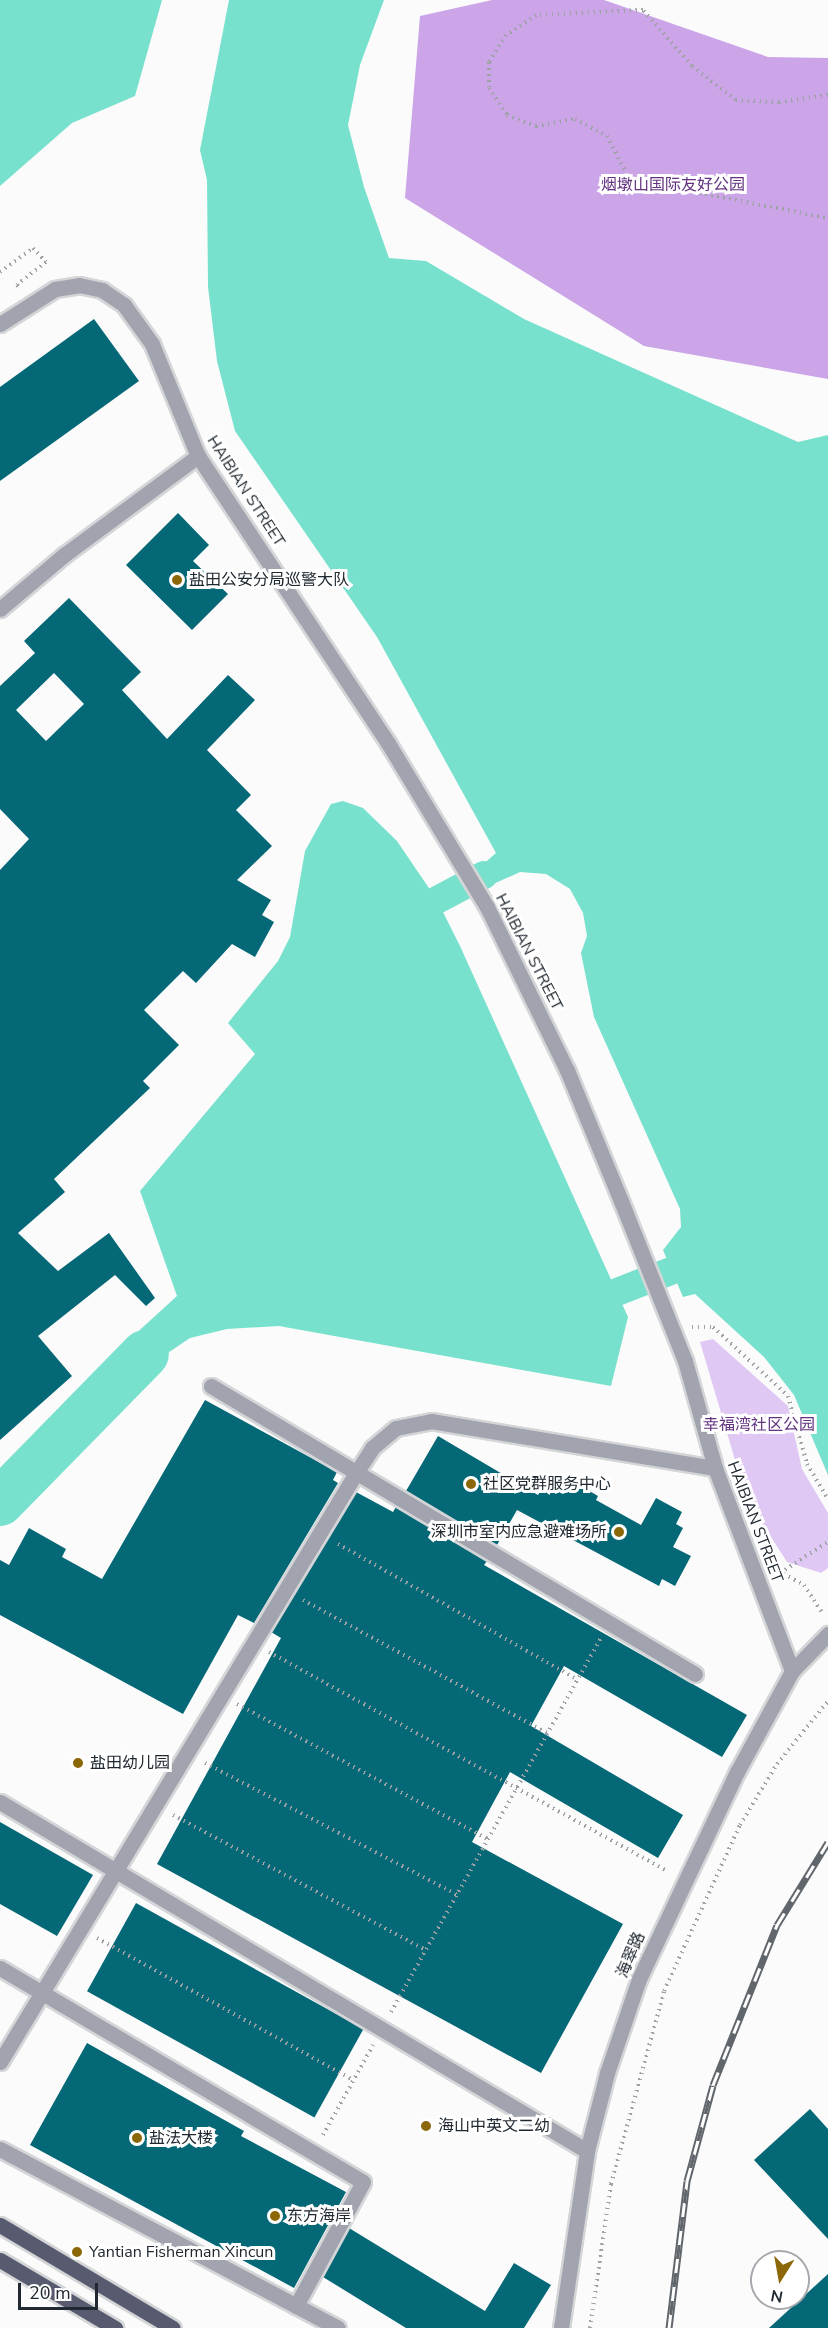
<!DOCTYPE html>
<html>
<head>
<meta charset="utf-8">
<style>
	body { margin:0 }
	#map { position:relative; width:828px; height:2328px; overflow:hidden; background:#fbfbfb; font-family:"Nunito Sans","Noto Sans SC",sans-serif }
	div>[style] { position:absolute }
	.green>* { inset:0; background:#e0c8f5 }
	.forest>* { inset:0; background:#cba5e8 }
	.water>* { inset:0; background:#78e1cd }
	.canal>* { height:28px; margin:-14px; padding:0 14px; transform-origin:14px; border-radius:14px; background:#78e1cd }
	.river>* { height:48px; margin:-24px; padding:0 24px; transform-origin:24px; border-radius:24px; background:#78e1cd }
	.building>* { inset:0; background:#056877; transform-origin:0 0 }
	.path>* { height:4px; margin-top:-2px; transform-origin:0; background:repeating-linear-gradient(90deg,#9ea1a5 0 1.5px,transparent 0 6px) }
	.roads { filter:drop-shadow(2px 0 #d4d5d7) drop-shadow(-2px 0 #d4d5d7) drop-shadow(0 2px #d4d5d7) drop-shadow(0 -2px #d4d5d7) }
	.minor>* { height:15px; margin:-7.5px; padding:0 7.5px; transform-origin:7.5px; border-radius:7.5px; background:#a1a3ae }
	.major>* { height:15px; margin:-7.5px; padding:0 7.5px; transform-origin:7.5px; border-radius:7.5px; background:#585b6f }
	.rail>* { height:7px; margin-top:-3.5px; transform-origin:0; background:repeating-linear-gradient(90deg,#fff 0 14px,#60666c 0 28px); box-sizing:border-box; border-block:2px solid #60666c }
	.dots>* { width:16px; height:16px; translate:-50% -50%; box-sizing:border-box; border:3px solid #fff; border-radius:50% }
	span { translate:-50% -50%; white-space:nowrap; text-align:center; line-height:1.15; -webkit-text-stroke:6px #fff; paint-order:stroke }
	.park-label { font-size:16px; color:#623281 }
	.street-label { font-size:16px; color:#202931 }
	.poi-label { font-size:16px; color:#202931 }
	.left { translate:0 -50%; text-align:left }
	.right { translate:-100% -50%; text-align:right }
	.north { position:absolute; left:750px; top:2250px; width:60px; height:60px; box-sizing:border-box; background:#fff; border:2px solid #a6a9ad; border-radius:50%; rotate:191deg; font-size:16px; font-weight:700; line-height:24px; text-align:center; color:#202931 }
	.north::after { content:''; display:block; margin:auto; width:21px; height:27px; background:#8c6707; clip-path:polygon(50% 0,100% 100%,50% 72%,0 100%) }
	.scale { position:absolute; left:18px; top:2283px; width:80px; height:27px; box-sizing:border-box; border:3px solid #202931; border-top:0; padding-left:8px; font-size:18px; line-height:21px; white-space:nowrap; color:#202931; -webkit-text-stroke:4px #fff; paint-order:stroke }
</style>
</head>
<body>
<div id="map">
	<div class="green">
		<i style="clip-path:polygon(713px 1339px,788px 1406px,802px 1469px,828px 1513px,828px 1568px,821px 1573px,787px 1562px,762px 1523px,735px 1460px,700px 1342px)"></i>
	</div>
	<div class="forest">
		<i style="clip-path:polygon(492px 0,604px 0,768px 57px,828px 58px,828px 379px,644px 346px,405px 198px,420px 16px)"></i>
	</div>
	<div class="water">
		<i style="clip-path:polygon(0 0,162px 0,135px 96px,72px 123px,0 186px)"></i>
		<i style="clip-path:polygon(229px 0,384px 0,360px 65px,348px 125px,364px 187px,389px 258px,426px 261px,524px 319px,798px 442px,828px 435px,828px 1475px,794px 1395px,764px 1357px,695px 1294px,683px 1297px,663px 1250px,681px 1227px,680px 1209px,594px 1017px,581px 953px,587px 936px,583px 913px,570px 889px,546px 874px,520px 872px,491px 885px,480px 867px,496px 853px,377px 637px,235px 431px,217px 361px,208px 287px,207px 180px,200px 150px)"></i>
		<i style="clip-path:polygon(343px 801px,363px 808px,397px 841px,437px 900px,460px 946px,628px 1317px,611px 1386px,279px 1326px,227px 1329px,190px 1338px,153px 1363px,131px 1338px,177px 1296px,140px 1191px,255px 1054px,228px 1023px,278px 961px,290px 937px,305px 851px,331px 804px)"></i>
	</div>
	<div class="canal">
		<i style="left:437px;top:900px;width:53px;rotate:-28deg"></i>
		<i style="left:617px;top:1292px;width:58px;rotate:-21.3deg"></i>
	</div>
	<div class="river">
		<i style="left:0;top:1502px;width:207px;rotate:-45.6deg"></i>
	</div>
	<div class="building">
		<i style="clip-path:polygon(94px 319px,139px 381px,0 481px,0 387px)"></i>
		<i style="clip-path:polygon(178px 513px,209px 545px,193px 561px,228px 594px,192px 630px,126px 565px)"></i>
		<i style="clip-path:polygon(evenodd,69px 598px,141px 672px,122px 690px,167px 739px,228px 675px,255px 700px,207px 750px,251px 795px,236px 810px,272px 846px,237px 880px,271px 900px,262px 915px,274px 922px,255px 957px,232px 944px,196px 983px,183px 971px,144px 1010px,179px 1045px,143px 1081px,150px 1088px,54px 1179px,65px 1192px,18px 1233px,58px 1271px,109px 1233px,155px 1298px,146px 1306px,115px 1275px,38px 1336px,72px 1376px,0 1440px,0 870px,29px 839px,0 809px,0 686px,35px 653px,24px 641px,69px 598px,54px 673px,84px 704px,46px 741px,16px 710px,54px 673px)"></i>
		<i style="clip-path:polygon(205px 1400px,337px 1472px,333px 1480px,338px 1483px,254px 1623px,238px 1615px,183px 1714px,0 1615px,0 1560px,9px 1565px,29px 1528px,66px 1549px,62px 1557px,102px 1579px)"></i>
		<i style="clip-path:polygon(438px 1436px,538px 1495px,549px 1477px,565px 1486px,569px 1479px,598px 1496px,596px 1500px,641px 1525px,656px 1498px,682px 1512px,676px 1524px,683px 1528px,673px 1547px,691px 1556px,675px 1586px,662px 1579px,659px 1586px,517px 1510px,497px 1545px,406px 1491px)"></i>
		<i style="clip-path:polygon(356px 1492px,393px 1512px,396px 1507px,487px 1561px,484px 1565px,747px 1715px,722px 1757px,564px 1666px,531px 1726px,683px 1815px,658px 1858px,510px 1772px,472px 1842px,623px 1924px,541px 2073px,157px 1864px,281px 1638px,271px 1632px)"></i>
		<i style="clip-path:polygon(0 1822px,93px 1875px,57px 1936px,0 1904px)"></i>
		<i style="left:136px;top:1903px;width:260px;height:101px;rotate:29deg"></i>
		<i style="clip-path:polygon(87px 2043px,244px 2131px,241px 2136px,346px 2192px,294px 2288px,30px 2145px)"></i>
		<i style="clip-path:polygon(810px 2109px,828px 2129px,828px 2239px,754px 2160px)"></i>
		<i style="clip-path:polygon(349px 2228px,485px 2311px,514px 2263px,551px 2285px,524px 2328px,406px 2328px,323px 2277px)"></i>
		<i style="clip-path:polygon(828px 2274px,828px 2328px,769px 2328px)"></i>
	</div>
	<div class="path">
		<i style="left:828px;top:95px;width:49px;rotate:171.9deg"></i>
		<i style="left:779px;top:102px;width:43px;rotate:-177.3deg"></i>
		<i style="left:736px;top:100px;width:56px;rotate:-142.3deg"></i>
		<i style="left:692px;top:66px;width:74px;rotate:-131.2deg"></i>
		<i style="left:643px;top:10px;width:107px;rotate:177.3deg"></i>
		<i style="left:536px;top:15px;width:36px;rotate:146deg"></i>
		<i style="left:506px;top:35px;width:32px;rotate:122deg"></i>
		<i style="left:489px;top:62px;width:26px;rotate:90deg"></i>
		<i style="left:489px;top:88px;width:32px;rotate:56deg"></i>
		<i style="left:507px;top:115px;width:31px;rotate:21deg"></i>
		<i style="left:536px;top:126px;width:40px;rotate:-10deg"></i>
		<i style="left:575px;top:119px;width:36px;rotate:28deg"></i>
		<i style="left:607px;top:136px;width:48px;rotate:62.9deg"></i>
		<i style="left:629px;top:179px;width:203px;rotate:11.1deg"></i>
		<i style="left:0;top:272px;width:41px;rotate:-36deg"></i>
		<i style="left:33px;top:248px;width:19px;rotate:47deg"></i>
		<i style="left:46px;top:262px;width:37px;rotate:142deg"></i>
		<i style="left:17px;top:285px;width:4px;rotate:45deg"></i>
		<i style="left:692px;top:1327px;width:21px"></i>
		<i style="left:713px;top:1327px;width:102px;rotate:42.6deg"></i>
		<i style="left:788px;top:1396px;width:71px;rotate:74.4deg"></i>
		<i style="left:807px;top:1464px;width:41px;rotate:59deg"></i>
		<i style="left:338px;top:1544px;width:274px;rotate:29.5deg"></i>
		<i style="left:778px;top:1571px;width:30px;rotate:28deg"></i>
		<i style="left:804px;top:1585px;width:35px;rotate:57deg"></i>
		<i style="left:780px;top:1573px;width:57px;rotate:-32.9deg"></i>
		<i style="left:303px;top:1600px;width:278px;rotate:28.6deg"></i>
		<i style="left:269px;top:1652px;width:455px;rotate:28.8deg"></i>
		<i style="left:237px;top:1704px;width:285px;rotate:28.3deg"></i>
		<i style="left:205px;top:1763px;width:284px;rotate:27.6deg"></i>
		<i style="left:173px;top:1815px;width:287px;rotate:28.1deg"></i>
		<i style="left:97px;top:1938px;width:293px;rotate:29deg"></i>
		<i style="left:391px;top:2012px;width:428px;rotate:-60.7deg"></i>
		<i style="left:323px;top:2135px;width:103px;rotate:-60.9deg"></i>
		<i style="left:590px;top:2328px;width:146px;rotate:-81.7deg"></i>
		<i style="left:611px;top:2184px;width:200px;rotate:-74.6deg"></i>
		<i style="left:664px;top:1991px;width:183px;rotate:-65.4deg"></i>
		<i style="left:740px;top:1825px;width:71px;rotate:-58.8deg"></i>
		<i style="left:777px;top:1764px;width:81px;rotate:-51deg"></i>
	</div>
	<div class="roads">
		<div class="minor">
			<i style="left:0;top:324px;width:65px;rotate:-32.5deg"></i>
			<i style="left:55px;top:289px;width:24px;rotate:-9deg"></i>
			<i style="left:79px;top:285px;width:24px;rotate:12deg"></i>
			<i style="left:102px;top:290px;width:27px;rotate:34deg"></i>
			<i style="left:124px;top:305px;width:48px;rotate:54.3deg"></i>
			<i style="left:152px;top:344px;width:121px;rotate:67.7deg"></i>
			<i style="left:198px;top:456px;width:344px;rotate:56.5deg"></i>
			<i style="left:388px;top:743px;width:192px;rotate:58.9deg"></i>
			<i style="left:487px;top:907px;width:182px;rotate:63.9deg"></i>
			<i style="left:567px;top:1070px;width:142px;rotate:67.6deg"></i>
			<i style="left:621px;top:1201px;width:172px;rotate:68.2deg"></i>
			<i style="left:685px;top:1361px;width:111px;rotate:74.3deg"></i>
			<i style="left:715px;top:1468px;width:217px;rotate:69.2deg"></i>
			<i style="left:0;top:609px;width:84px;rotate:-40.2deg"></i>
			<i style="left:64px;top:555px;width:167px;rotate:-36.5deg"></i>
			<i style="left:211px;top:1386px;width:563px;rotate:30.75deg"></i>
			<i style="left:0;top:1802px;width:683px;rotate:30.73deg"></i>
			<i style="left:0;top:1968px;width:421px;rotate:30.5deg"></i>
			<i style="left:363px;top:2182px;width:141px;rotate:118.4deg"></i>
			<i style="left:0;top:2062px;width:688px;rotate:-58.85deg"></i>
			<i style="left:356px;top:1473px;width:30px;rotate:-57deg"></i>
			<i style="left:372px;top:1448px;width:31px;rotate:-40deg"></i>
			<i style="left:396px;top:1428px;width:36px;rotate:-11deg"></i>
			<i style="left:431px;top:1421px;width:288px;rotate:9.4deg"></i>
			<i style="left:0;top:2149px;width:382px;rotate:27.9deg"></i>
			<i style="left:561px;top:2328px;width:179px;rotate:-81.6deg"></i>
			<i style="left:587px;top:2151px;width:81px;rotate:-75.6deg"></i>
			<i style="left:607px;top:2073px;width:99px;rotate:-71.2deg"></i>
			<i style="left:639px;top:1979px;width:229px;rotate:-64.7deg"></i>
			<i style="left:737px;top:1772px;width:115px;rotate:-61.4deg"></i>
			<i style="left:792px;top:1671px;width:52px;rotate:-45.8deg"></i>
		</div>
		<div class="major">
			<i style="left:0;top:2225px;width:201px;rotate:30.8deg"></i>
			<i style="left:0;top:2260px;width:134px;rotate:30.6deg"></i>
		</div>
	</div>
	<div class="rail">
		<i style="left:669px;top:2328px;width:148px;rotate:-83deg"></i>
		<i style="left:687px;top:2181px;width:99px;rotate:-74.8deg"></i>
		<i style="left:713px;top:2085px;width:172px;rotate:-68.2deg"></i>
		<i style="left:777px;top:1925px;width:97px;rotate:-58.4deg"></i>
	</div>
	<div class="dots">
		<i style="left:177px;top:580px;background:#8c6707"></i>
		<i style="left:471px;top:1484px;background:#8c6707"></i>
		<i style="left:619px;top:1532px;background:#8c6707"></i>
		<i style="left:78px;top:1763px;background:#8c6707"></i>
		<i style="left:426px;top:2126px;background:#8c6707"></i>
		<i style="left:137px;top:2138px;background:#8c6707"></i>
		<i style="left:275px;top:2216px;background:#8c6707"></i>
		<i style="left:77px;top:2252px;background:#8c6707"></i>
	</div>
	<div class="park-label">
		<span style="left:673px;top:185px">烟墩山国际友好公园</span>
		<span style="left:759px;top:1425px">幸福湾社区公园</span>
	</div>
	<div class="street-label">
		<span style="left:246px;top:491px;rotate:57deg">HAIBIAN STREET</span>
		<span style="left:529px;top:952px;rotate:63deg">HAIBIAN STREET</span>
		<span style="left:755px;top:1522px;rotate:69deg">HAIBIAN STREET</span>
		<span style="left:631px;top:1955px;rotate:-67deg">海翠路</span>
	</div>
	<div class="poi-label">
		<span class="left" style="left:189px;top:580px">盐田公安分局巡警大队</span>
		<span class="left" style="left:483px;top:1484px">社区党群服务中心</span>
		<span class="right" style="left:607px;top:1532px">深圳市室内应急避难场所</span>
		<span class="left" style="left:90px;top:1763px">盐田幼儿园</span>
		<span class="left" style="left:438px;top:2126px">海山中英文二幼</span>
		<span class="left" style="left:149px;top:2138px">盐法大楼</span>
		<span class="left" style="left:287px;top:2216px">东方海岸</span>
		<span class="left" style="left:89px;top:2252px">Yantian Fisherman Xincun</span>
	</div>
	<div class="north">N</div>
	<div class="scale">20 m</div>
</div>
</body>
</html>
